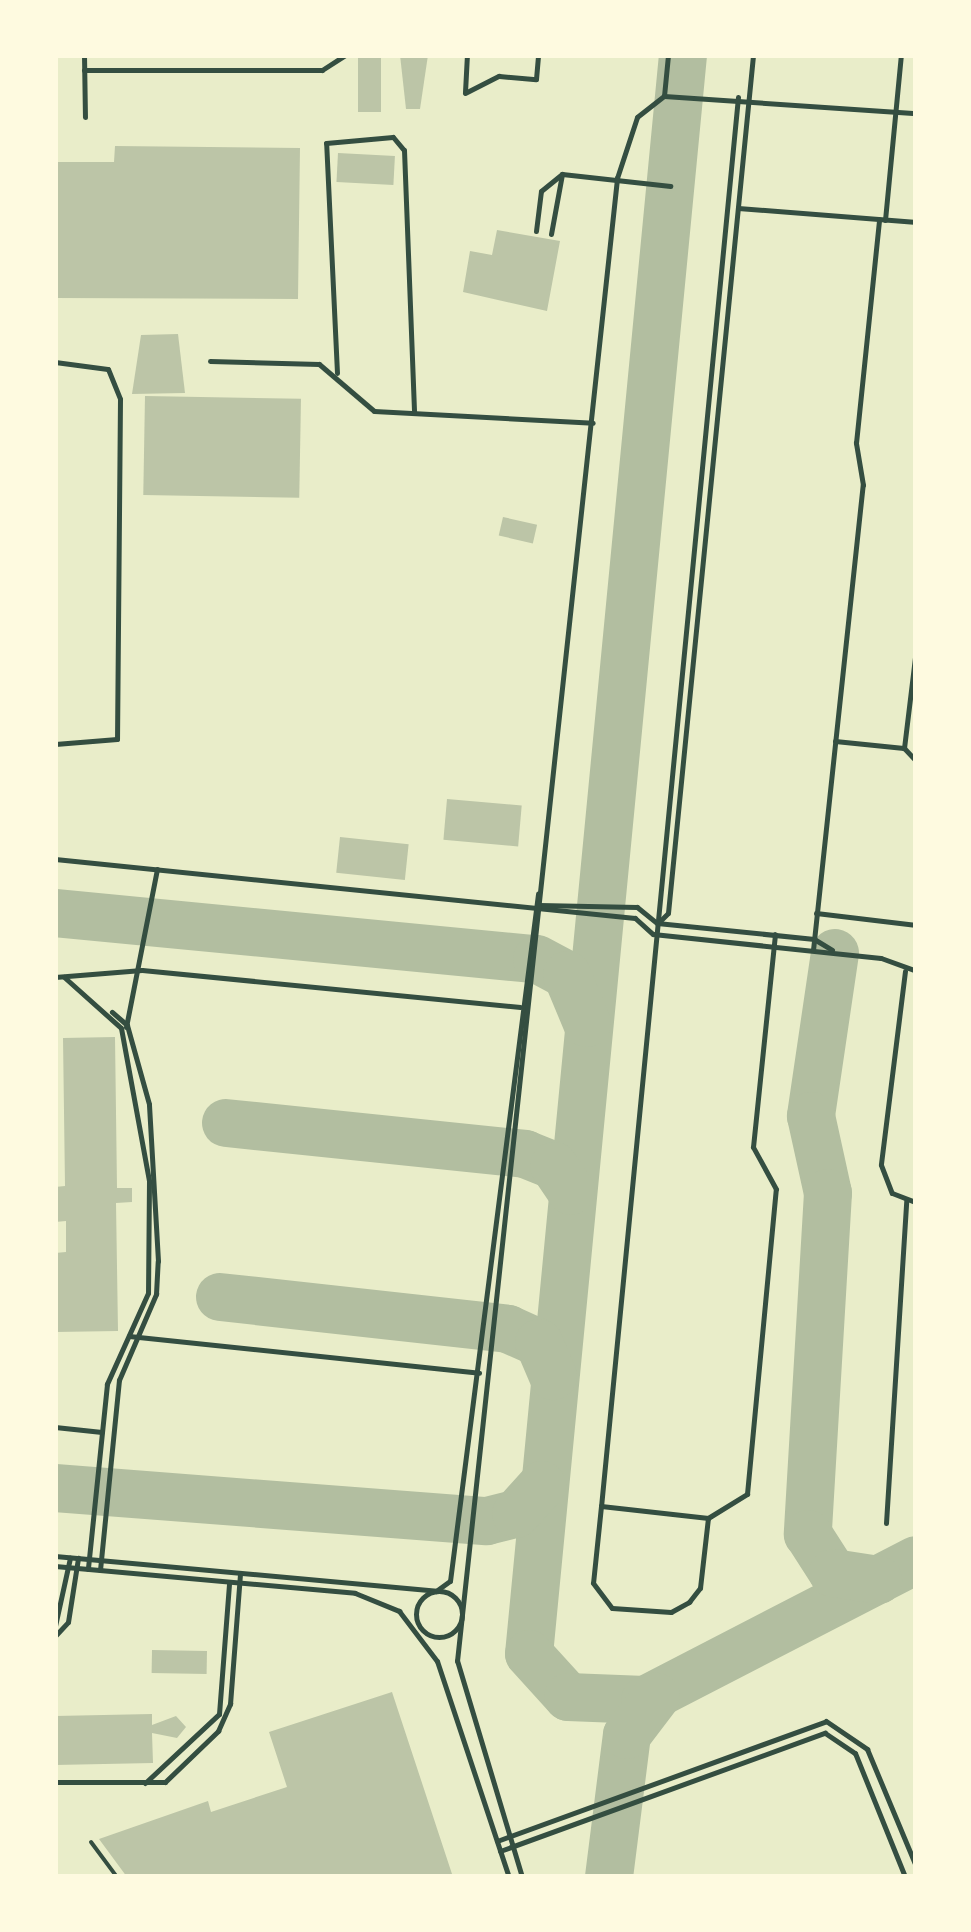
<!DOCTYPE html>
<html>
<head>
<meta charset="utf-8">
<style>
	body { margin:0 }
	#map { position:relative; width:971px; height:1932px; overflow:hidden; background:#e9edc9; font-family:Commissioner,sans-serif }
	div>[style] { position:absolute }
	.taxiway>* { height:48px; margin:-24px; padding:0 24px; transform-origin:24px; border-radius:24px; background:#b2bea0 }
	.building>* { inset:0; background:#bcc5a7; transform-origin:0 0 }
	.path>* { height:4px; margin:-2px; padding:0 2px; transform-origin:2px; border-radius:2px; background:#344e41 }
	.service>* { height:5px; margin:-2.5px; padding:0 2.5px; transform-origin:2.5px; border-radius:2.5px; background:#344e41 }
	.service>.ring { margin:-2.5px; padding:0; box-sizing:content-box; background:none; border:5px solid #344e41; border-radius:50% }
	span { translate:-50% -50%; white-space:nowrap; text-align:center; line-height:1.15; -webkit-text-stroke:8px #fefae0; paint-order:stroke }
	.frame { position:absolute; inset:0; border:58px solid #fefae0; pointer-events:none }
</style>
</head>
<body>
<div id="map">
	<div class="taxiway">
		<i style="left:683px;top:55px;width:1606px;rotate:95.5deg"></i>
		<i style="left:529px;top:1654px;width:58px;rotate:47.8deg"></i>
		<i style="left:568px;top:1697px;width:77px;rotate:2.2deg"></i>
		<i style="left:645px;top:1700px;width:305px;rotate:-27.3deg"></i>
		<i style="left:55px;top:913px;width:484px;rotate:5.5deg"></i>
		<i style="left:537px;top:959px;width:34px;rotate:28deg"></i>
		<i style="left:567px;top:975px;width:52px;rotate:67.4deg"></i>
		<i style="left:835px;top:953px;width:165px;rotate:98.4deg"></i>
		<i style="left:811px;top:1116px;width:79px;rotate:77.6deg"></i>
		<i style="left:828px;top:1193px;width:342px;rotate:93.4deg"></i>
		<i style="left:808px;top:1534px;width:46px;rotate:57.3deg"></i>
		<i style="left:833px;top:1573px;width:46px;rotate:8.8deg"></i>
		<i style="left:226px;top:1123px;width:301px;rotate:5.9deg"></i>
		<i style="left:525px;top:1154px;width:31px;rotate:22deg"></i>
		<i style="left:554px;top:1166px;width:30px;rotate:56deg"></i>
		<i style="left:220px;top:1297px;width:290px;rotate:6.3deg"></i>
		<i style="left:508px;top:1329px;width:34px;rotate:24deg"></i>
		<i style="left:539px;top:1343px;width:36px;rotate:67deg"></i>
		<i style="left:55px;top:1488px;width:433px;rotate:4.4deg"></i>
		<i style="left:487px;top:1521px;width:30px;rotate:-14deg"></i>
		<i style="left:516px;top:1514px;width:39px;rotate:-48deg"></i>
		<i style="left:609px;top:1877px;width:143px;rotate:-82.8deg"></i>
		<i style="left:627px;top:1735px;width:48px;rotate:-52.7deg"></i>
	</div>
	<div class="building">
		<i style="left:358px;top:55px;width:23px;height:57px"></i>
		<i style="clip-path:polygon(400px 55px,428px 55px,420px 109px,406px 109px)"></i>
		<i style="clip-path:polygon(115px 146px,300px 148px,298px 299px,55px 298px,55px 162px,114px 162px)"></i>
		<i style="left:338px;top:153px;width:57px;height:29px;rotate:3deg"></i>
		<i style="clip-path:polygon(497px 230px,560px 241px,547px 311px,463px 292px,470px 251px,492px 255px)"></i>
		<i style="clip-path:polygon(178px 334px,185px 393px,132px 394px,141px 335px)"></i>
		<i style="left:145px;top:396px;width:156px;height:99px;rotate:1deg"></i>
		<i style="left:503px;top:517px;width:35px;height:19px;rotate:13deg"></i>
		<i style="left:447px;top:799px;width:75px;height:41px;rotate:5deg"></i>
		<i style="left:340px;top:837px;width:69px;height:36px;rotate:6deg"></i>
		<i style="clip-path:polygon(115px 1037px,117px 1188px,132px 1188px,132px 1202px,116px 1203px,118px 1331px,55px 1332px,55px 1253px,66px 1252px,66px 1221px,55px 1222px,55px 1187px,65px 1186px,63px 1038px)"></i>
		<i style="left:152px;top:1650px;width:55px;height:23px;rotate:1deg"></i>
		<i style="clip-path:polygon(392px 1692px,453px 1877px,127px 1877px,99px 1839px,208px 1801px,211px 1812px,287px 1787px,269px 1732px)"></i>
		<i style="clip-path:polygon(152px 1714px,152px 1725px,176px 1716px,186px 1727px,177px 1738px,152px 1733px,153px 1763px,55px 1765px,55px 1716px)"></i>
	</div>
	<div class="path">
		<i style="left:91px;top:1842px;width:44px;rotate:53.4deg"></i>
	</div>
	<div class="service">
		<i style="left:84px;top:55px;width:62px;rotate:89.1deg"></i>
		<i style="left:84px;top:70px;width:238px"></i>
		<i style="left:322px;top:70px;width:27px;rotate:-33deg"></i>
		<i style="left:465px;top:92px;width:37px;rotate:-87deg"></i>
		<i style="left:465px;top:93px;width:38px;rotate:-27deg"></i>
		<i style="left:499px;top:76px;width:37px;rotate:5deg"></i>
		<i style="left:536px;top:79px;width:24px;rotate:-85deg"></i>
		<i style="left:664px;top:96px;width:253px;rotate:3.9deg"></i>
		<i style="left:738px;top:97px;width:1416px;rotate:95.55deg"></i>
		<i style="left:601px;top:1506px;width:108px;rotate:6.4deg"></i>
		<i style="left:708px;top:1518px;width:46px;rotate:-31.6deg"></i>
		<i style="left:747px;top:1494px;width:306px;rotate:-84.6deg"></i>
		<i style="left:776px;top:1189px;width:48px;rotate:-118.7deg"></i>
		<i style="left:753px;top:1147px;width:214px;rotate:-84.1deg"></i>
		<i style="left:738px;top:208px;width:179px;rotate:4.5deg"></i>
		<i style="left:885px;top:220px;width:166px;rotate:-84.5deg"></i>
		<i style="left:536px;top:231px;width:40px;rotate:-82.9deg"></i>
		<i style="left:541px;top:191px;width:27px;rotate:-39deg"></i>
		<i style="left:562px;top:174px;width:109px;rotate:6.3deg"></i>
		<i style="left:551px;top:234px;width:61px;rotate:-79.6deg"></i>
		<i style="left:210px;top:361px;width:109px;rotate:1.6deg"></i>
		<i style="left:319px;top:364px;width:72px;rotate:40.5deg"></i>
		<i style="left:374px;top:411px;width:219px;rotate:3.1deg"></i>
		<i style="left:55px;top:362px;width:53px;rotate:7.5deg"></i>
		<i style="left:108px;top:369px;width:32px;rotate:68deg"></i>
		<i style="left:120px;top:399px;width:340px;rotate:90.5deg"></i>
		<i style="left:117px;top:739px;width:62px;rotate:175.4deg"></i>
		<i style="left:337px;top:373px;width:230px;rotate:-92.7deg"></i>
		<i style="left:326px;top:143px;width:67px;rotate:-5.1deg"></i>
		<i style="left:393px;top:137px;width:17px;rotate:50deg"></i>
		<i style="left:404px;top:150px;width:263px;rotate:87.8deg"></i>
		<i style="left:916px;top:649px;width:100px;rotate:96.9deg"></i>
		<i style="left:904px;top:748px;width:18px;rotate:47deg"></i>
		<i style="left:835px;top:741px;width:69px;rotate:5.8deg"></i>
		<i style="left:55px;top:859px;width:583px;rotate:5.81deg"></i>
		<i style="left:635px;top:918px;width:24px;rotate:42deg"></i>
		<i style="left:653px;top:934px;width:229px;rotate:6deg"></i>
		<i style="left:881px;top:958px;width:37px;rotate:20deg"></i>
		<i style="left:539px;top:905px;width:98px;rotate:1.2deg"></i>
		<i style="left:637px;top:907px;width:26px;rotate:39deg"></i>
		<i style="left:657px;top:923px;width:158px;rotate:5.8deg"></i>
		<i style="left:814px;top:939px;width:21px;rotate:31deg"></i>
		<i style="left:816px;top:913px;width:101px;rotate:6.8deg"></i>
		<i style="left:660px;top:921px;width:11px;rotate:-45deg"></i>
		<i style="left:668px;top:913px;width:862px;rotate:-84.34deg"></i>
		<i style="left:813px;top:950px;width:468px;rotate:-83.9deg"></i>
		<i style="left:863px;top:485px;width:43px;rotate:-99.5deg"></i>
		<i style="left:856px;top:443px;width:225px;rotate:-84.1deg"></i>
		<i style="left:905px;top:971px;width:195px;rotate:97.1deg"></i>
		<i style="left:881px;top:1165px;width:30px;rotate:69deg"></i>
		<i style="left:892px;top:1193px;width:26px;rotate:21deg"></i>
		<i style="left:55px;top:977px;width:87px;rotate:-4.6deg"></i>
		<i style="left:142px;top:970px;width:380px;rotate:5.6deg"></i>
		<i style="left:64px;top:977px;width:76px;rotate:41.8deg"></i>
		<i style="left:121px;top:1028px;width:156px;rotate:79.6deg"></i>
		<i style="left:149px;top:1181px;width:112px;rotate:90.5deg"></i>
		<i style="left:148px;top:1293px;width:100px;rotate:114.3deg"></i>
		<i style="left:107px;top:1384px;width:186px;rotate:95.9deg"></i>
		<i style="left:126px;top:1027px;width:161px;rotate:-78.9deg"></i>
		<i style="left:129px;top:1336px;width:352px;rotate:6deg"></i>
		<i style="left:55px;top:1427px;width:47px;rotate:6.1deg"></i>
		<i style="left:601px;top:1506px;width:77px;rotate:95.9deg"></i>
		<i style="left:593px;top:1583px;width:31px;rotate:53deg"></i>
		<i style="left:612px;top:1608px;width:59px;rotate:3.9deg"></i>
		<i style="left:671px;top:1612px;width:21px;rotate:-29deg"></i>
		<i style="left:689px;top:1602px;width:18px;rotate:-52deg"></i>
		<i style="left:700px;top:1588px;width:70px;rotate:-83.5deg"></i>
		<i style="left:886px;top:1523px;width:323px;rotate:-86.4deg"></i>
		<i style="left:55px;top:1556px;width:383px;rotate:5.2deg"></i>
		<i style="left:436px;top:1591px;width:17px;rotate:-36deg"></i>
		<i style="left:450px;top:1581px;width:693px;rotate:-82.7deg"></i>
		<i style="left:55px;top:1566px;width:301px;rotate:5.1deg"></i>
		<i style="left:355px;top:1593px;width:48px;rotate:22.2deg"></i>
		<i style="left:399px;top:1611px;width:63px;rotate:52.8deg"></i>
		<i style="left:437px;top:1661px;width:228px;rotate:71.6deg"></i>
		<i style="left:100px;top:1570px;width:191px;rotate:-84.3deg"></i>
		<i style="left:119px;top:1380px;width:94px;rotate:-66.7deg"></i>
		<i style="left:156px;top:1294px;width:33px;rotate:-87deg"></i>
		<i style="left:158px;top:1261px;width:157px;rotate:-93.3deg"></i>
		<i style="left:149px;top:1104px;width:82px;rotate:-105.6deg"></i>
		<i style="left:127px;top:1025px;width:20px;rotate:-139deg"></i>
		<i class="ring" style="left:416px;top:1591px;width:41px;height:41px"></i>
		<i style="left:55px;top:1626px;width:70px;rotate:-77.6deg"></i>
		<i style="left:55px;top:1636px;width:19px;rotate:-47deg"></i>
		<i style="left:68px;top:1622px;width:65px;rotate:-81.1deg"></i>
		<i style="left:55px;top:1782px;width:110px"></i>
		<i style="left:165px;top:1782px;width:74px;rotate:-43.9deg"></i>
		<i style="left:218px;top:1731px;width:30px;rotate:-66deg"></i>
		<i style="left:230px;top:1704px;width:131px;rotate:-85.6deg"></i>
		<i style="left:145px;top:1783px;width:101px;rotate:-43deg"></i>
		<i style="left:219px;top:1714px;width:131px;rotate:-85.6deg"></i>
		<i style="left:497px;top:1841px;width:350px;rotate:-20deg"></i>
		<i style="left:826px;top:1721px;width:50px;rotate:34.3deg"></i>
		<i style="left:867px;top:1749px;width:127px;rotate:67.3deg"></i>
		<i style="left:500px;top:1851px;width:346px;rotate:-20deg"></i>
		<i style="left:825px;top:1733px;width:36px;rotate:34deg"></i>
		<i style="left:855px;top:1753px;width:134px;rotate:68deg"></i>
		<i style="left:522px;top:1877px;width:226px;rotate:-106.7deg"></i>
		<i style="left:457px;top:1661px;width:1492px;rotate:-83.84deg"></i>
		<i style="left:617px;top:178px;width:64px;rotate:-71.8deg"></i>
		<i style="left:637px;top:117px;width:34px;rotate:-38deg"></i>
		<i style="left:664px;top:96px;width:41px;rotate:-84.4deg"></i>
	</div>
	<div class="frame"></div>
</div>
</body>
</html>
